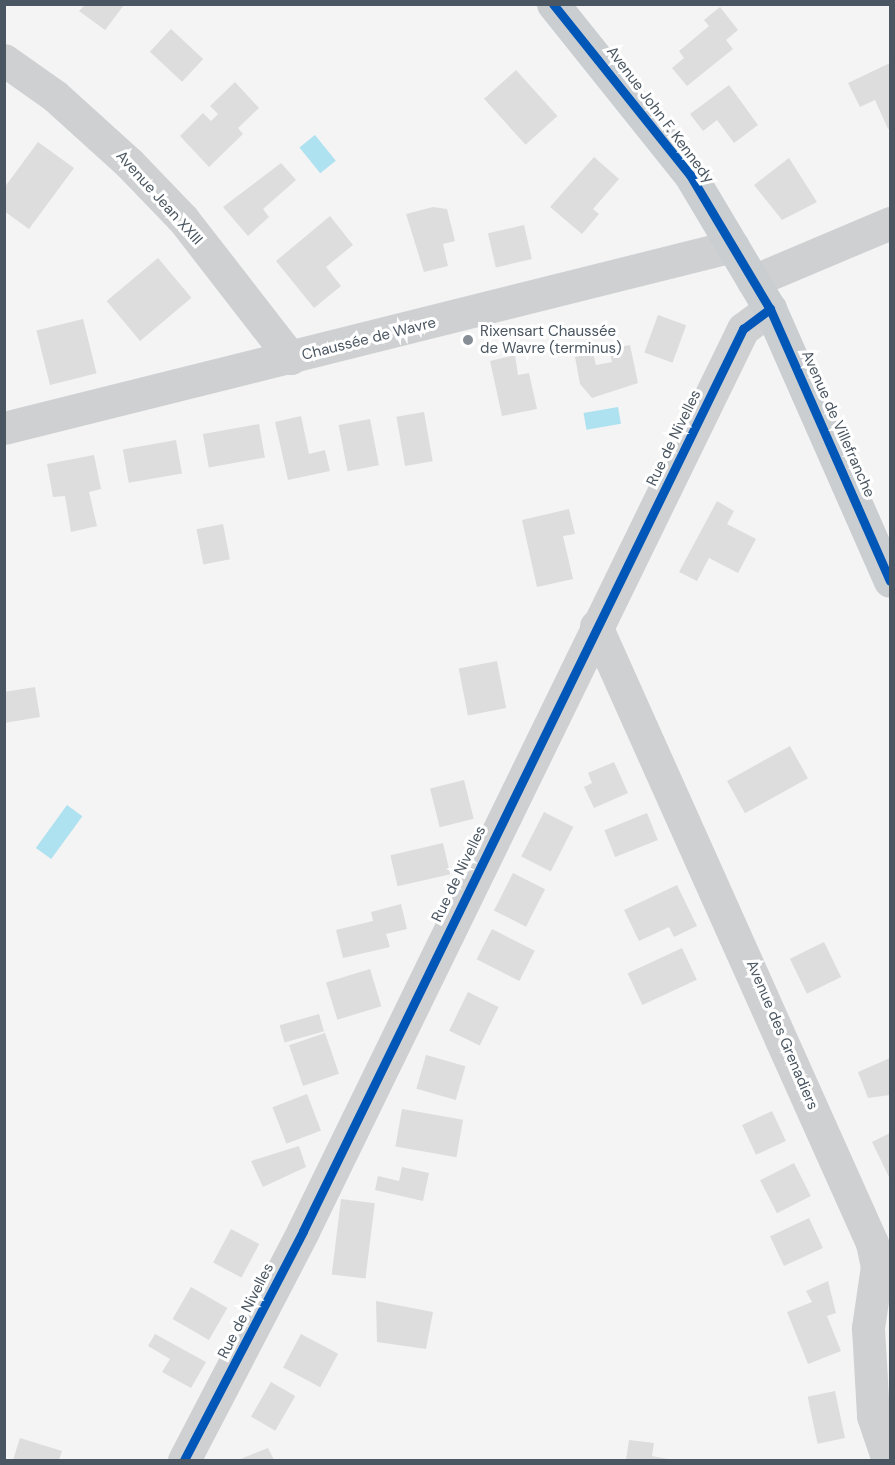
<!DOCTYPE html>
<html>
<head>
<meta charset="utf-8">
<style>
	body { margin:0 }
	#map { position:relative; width:895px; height:1465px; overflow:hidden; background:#f4f4f4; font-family:"DM Sans",sans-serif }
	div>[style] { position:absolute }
	.water>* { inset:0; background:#aee2f0; transform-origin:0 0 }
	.building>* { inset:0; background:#ddddde; transform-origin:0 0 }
	.minor>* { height:33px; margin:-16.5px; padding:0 16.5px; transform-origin:16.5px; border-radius:16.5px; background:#ced0d2 }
	.major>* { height:33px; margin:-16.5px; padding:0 16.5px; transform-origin:16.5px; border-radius:16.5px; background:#caced1 }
	.cycleway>* { height:9px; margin:-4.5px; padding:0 4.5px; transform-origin:4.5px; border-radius:4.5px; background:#0057b8 }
	.dots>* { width:16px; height:16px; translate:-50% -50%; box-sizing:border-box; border:3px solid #fff; border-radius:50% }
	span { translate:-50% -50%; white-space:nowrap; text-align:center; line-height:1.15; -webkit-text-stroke:6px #fff; paint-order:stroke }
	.street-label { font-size:15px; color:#4a5661 }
	.poi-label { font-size:15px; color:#4a5661 }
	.left { translate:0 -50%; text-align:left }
	.frame { position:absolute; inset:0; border:6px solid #4a5661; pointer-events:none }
</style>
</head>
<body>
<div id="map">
	<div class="water">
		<i style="left:315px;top:135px;width:33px;height:20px;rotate:51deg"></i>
		<i style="left:618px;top:407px;width:17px;height:35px;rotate:80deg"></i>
		<i style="left:67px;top:805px;width:19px;height:53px;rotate:36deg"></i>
	</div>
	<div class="building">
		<i style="clip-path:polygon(85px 5px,124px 5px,105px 30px,79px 11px)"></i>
		<i style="clip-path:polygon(720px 7px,738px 30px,726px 40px,733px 49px,687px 86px,672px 68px,684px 58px,679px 51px,709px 26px,704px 20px)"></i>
		<i style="left:171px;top:29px;width:44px;height:31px;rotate:43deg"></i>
		<i style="clip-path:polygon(890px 63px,890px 128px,888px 129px,875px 100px,860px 107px,848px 83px)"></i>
		<i style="left:516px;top:70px;width:62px;height:43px;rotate:48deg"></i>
		<i style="clip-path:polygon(235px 82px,259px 108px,238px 128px,243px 134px,209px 167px,180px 136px,203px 113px,211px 121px,218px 114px,210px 106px)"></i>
		<i style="clip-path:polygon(729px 85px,758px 125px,734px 143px,717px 120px,703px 131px,690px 114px)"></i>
		<i style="clip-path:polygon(38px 142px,74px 168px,29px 229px,4px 211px,4px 188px)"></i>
		<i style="clip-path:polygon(594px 157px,619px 179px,593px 209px,599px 214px,582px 234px,550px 207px)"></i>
		<i style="clip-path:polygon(789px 158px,817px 202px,782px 220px,754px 185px)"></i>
		<i style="clip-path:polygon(281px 163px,296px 180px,263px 209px,269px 217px,248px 236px,223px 207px)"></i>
		<i style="clip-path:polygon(433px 207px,447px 209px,455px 241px,443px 244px,448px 266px,424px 272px,406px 214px)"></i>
		<i style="clip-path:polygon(330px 216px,353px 245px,326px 267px,341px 286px,314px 308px,276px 261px)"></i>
		<i style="left:524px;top:225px;width:35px;height:37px;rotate:77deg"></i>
		<i style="left:158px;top:258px;width:52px;height:67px;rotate:50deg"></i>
		<i style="left:658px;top:315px;width:30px;height:40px;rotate:20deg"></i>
		<i style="left:83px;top:319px;width:56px;height:48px;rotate:76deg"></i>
		<i style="clip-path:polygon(630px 345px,638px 383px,592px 398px,580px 384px,575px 357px,593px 353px,596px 365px,612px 362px,609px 349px)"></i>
		<i style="clip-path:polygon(515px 355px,518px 375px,529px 373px,537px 409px,502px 416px,490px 361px)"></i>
		<i style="left:424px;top:412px;width:50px;height:28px;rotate:80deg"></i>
		<i style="clip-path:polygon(301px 416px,309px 454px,325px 450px,330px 471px,288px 480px,275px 422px)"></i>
		<i style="left:370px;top:419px;width:47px;height:32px;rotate:79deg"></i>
		<i style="left:259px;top:424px;width:34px;height:57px;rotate:80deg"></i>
		<i style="left:176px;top:440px;width:34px;height:54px;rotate:80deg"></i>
		<i style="clip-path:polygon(94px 455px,101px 489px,89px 492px,97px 526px,71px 532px,65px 496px,53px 497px,47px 464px)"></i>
		<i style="clip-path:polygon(717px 501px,734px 511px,727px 524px,756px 539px,738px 573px,709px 558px,697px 581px,679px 572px)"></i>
		<i style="clip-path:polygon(569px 509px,575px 534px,563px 536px,573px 579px,537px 587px,522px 520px)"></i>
		<i style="left:223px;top:524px;width:36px;height:27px;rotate:79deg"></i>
		<i style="left:497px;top:661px;width:48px;height:39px;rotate:79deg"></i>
		<i style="clip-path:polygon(35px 687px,40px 717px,4px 723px,4px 692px)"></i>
		<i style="left:790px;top:746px;width:37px;height:72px;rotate:61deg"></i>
		<i style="clip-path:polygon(614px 762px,628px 793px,594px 808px,584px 787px,592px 783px,588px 773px)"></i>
		<i style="left:464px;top:780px;width:40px;height:35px;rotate:76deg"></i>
		<i style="left:544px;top:812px;width:33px;height:50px;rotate:27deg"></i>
		<i style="left:647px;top:813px;width:29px;height:46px;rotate:68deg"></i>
		<i style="left:443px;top:843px;width:32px;height:54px;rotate:77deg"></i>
		<i style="left:513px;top:873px;width:36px;height:42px;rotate:27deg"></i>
		<i style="clip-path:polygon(677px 885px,697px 926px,674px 937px,669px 927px,639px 941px,624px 910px)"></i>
		<i style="clip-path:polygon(401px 904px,407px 929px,386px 934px,390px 947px,343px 958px,336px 930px,373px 921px,371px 912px)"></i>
		<i style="left:492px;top:929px;width:48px;height:34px;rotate:27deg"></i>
		<i style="left:824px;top:942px;width:39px;height:38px;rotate:64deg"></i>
		<i style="left:682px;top:948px;width:35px;height:60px;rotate:65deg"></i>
		<i style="left:370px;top:969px;width:39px;height:46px;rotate:73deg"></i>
		<i style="left:468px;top:992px;width:34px;height:43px;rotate:26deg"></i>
		<i style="left:319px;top:1014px;width:18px;height:41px;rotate:74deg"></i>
		<i style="left:325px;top:1033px;width:43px;height:38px;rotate:71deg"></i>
		<i style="left:426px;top:1055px;width:41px;height:35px;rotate:16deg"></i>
		<i style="clip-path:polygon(890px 1058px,890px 1095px,868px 1098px,858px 1072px)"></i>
		<i style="left:307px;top:1094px;width:39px;height:37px;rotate:69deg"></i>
		<i style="left:402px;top:1109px;width:62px;height:38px;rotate:10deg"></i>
		<i style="left:772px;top:1111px;width:33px;height:33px;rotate:65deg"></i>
		<i style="clip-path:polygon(890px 1133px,890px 1176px,889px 1177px,872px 1142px)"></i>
		<i style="clip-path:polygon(299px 1146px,306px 1167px,263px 1187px,251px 1161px)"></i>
		<i style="left:794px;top:1163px;width:37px;height:38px;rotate:63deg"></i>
		<i style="clip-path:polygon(402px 1167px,429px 1173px,423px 1201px,375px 1190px,378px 1176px,399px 1181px)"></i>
		<i style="left:341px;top:1199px;width:34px;height:76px;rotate:7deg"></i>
		<i style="left:809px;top:1218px;width:33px;height:43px;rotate:65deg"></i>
		<i style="left:231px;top:1229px;width:32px;height:38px;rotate:28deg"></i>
		<i style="clip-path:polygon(828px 1281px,836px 1313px,827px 1316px,841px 1351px,808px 1364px,787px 1312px,812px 1302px,806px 1291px)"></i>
		<i style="left:191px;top:1287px;width:42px;height:37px;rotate:30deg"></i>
		<i style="clip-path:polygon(376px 1301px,433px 1312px,426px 1349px,377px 1342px)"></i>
		<i style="clip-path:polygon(155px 1334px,206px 1362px,191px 1388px,162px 1372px,170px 1359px,148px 1346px)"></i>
		<i style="left:301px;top:1334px;width:42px;height:38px;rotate:28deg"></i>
		<i style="left:271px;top:1382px;width:28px;height:40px;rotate:30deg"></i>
		<i style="left:835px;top:1391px;width:48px;height:28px;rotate:78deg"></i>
		<i style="clip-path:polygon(20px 1438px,62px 1451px,59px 1460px,13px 1460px)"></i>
		<i style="clip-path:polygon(629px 1440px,654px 1443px,652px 1456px,673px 1460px,626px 1460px)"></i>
		<i style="clip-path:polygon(268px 1448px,274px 1460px,238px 1460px)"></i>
	</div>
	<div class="minor">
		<i style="left:4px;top:60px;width:62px;rotate:35.2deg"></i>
		<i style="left:55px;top:96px;width:101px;rotate:42.2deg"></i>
		<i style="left:130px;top:164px;width:76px;rotate:46.1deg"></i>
		<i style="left:183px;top:219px;width:176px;rotate:52.2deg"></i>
		<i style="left:753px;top:281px;width:149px;rotate:-22.9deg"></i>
		<i style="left:4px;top:428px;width:751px;rotate:-14.02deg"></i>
		<i style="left:596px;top:626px;width:676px;rotate:65.9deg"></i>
		<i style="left:872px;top:1243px;width:24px;rotate:78deg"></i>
		<i style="left:877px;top:1266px;width:63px;rotate:98.3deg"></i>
		<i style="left:868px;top:1328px;width:88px;rotate:86.7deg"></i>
		<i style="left:873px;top:1416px;width:46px;rotate:71.2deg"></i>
		<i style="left:184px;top:1460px;width:258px;rotate:-62.5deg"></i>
		<i style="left:303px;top:1231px;width:1004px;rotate:-64deg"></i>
		<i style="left:743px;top:329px;width:34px;rotate:-37deg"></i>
	</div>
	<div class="major">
		<i style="left:553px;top:4px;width:219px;rotate:51.3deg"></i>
		<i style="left:690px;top:175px;width:156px;rotate:59.2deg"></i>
		<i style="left:770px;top:309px;width:297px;rotate:66.2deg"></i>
	</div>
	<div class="cycleway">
		<i style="left:553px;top:4px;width:219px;rotate:51.3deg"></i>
		<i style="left:690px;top:175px;width:156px;rotate:59.2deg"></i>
		<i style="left:770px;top:309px;width:297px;rotate:66.2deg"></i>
		<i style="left:184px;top:1460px;width:258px;rotate:-62.5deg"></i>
		<i style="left:303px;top:1231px;width:1004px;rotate:-64deg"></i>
		<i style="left:743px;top:329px;width:34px;rotate:-37deg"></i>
	</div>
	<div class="dots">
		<i style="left:468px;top:340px;background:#868d94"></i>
	</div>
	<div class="street-label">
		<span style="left:660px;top:115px;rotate:53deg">Avenue John F. Kennedy</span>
		<span style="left:159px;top:198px;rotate:48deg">Avenue Jean XXIII</span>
		<span style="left:369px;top:339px;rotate:-14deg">Chaussée de Wavre</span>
		<span style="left:838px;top:424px;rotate:66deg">Avenue de Villefranche</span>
		<span style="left:674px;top:438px;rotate:-64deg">Rue de Nivelles</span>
		<span style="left:459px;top:874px;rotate:-64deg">Rue de Nivelles</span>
		<span style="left:782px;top:1035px;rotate:67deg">Avenue des Grenadiers</span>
		<span style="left:246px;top:1311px;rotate:-63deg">Rue de Nivelles</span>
	</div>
	<div class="poi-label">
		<span class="left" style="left:480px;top:340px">Rixensart Chaussée<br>de Wavre (terminus)</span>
	</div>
	<div class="frame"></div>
</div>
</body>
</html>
